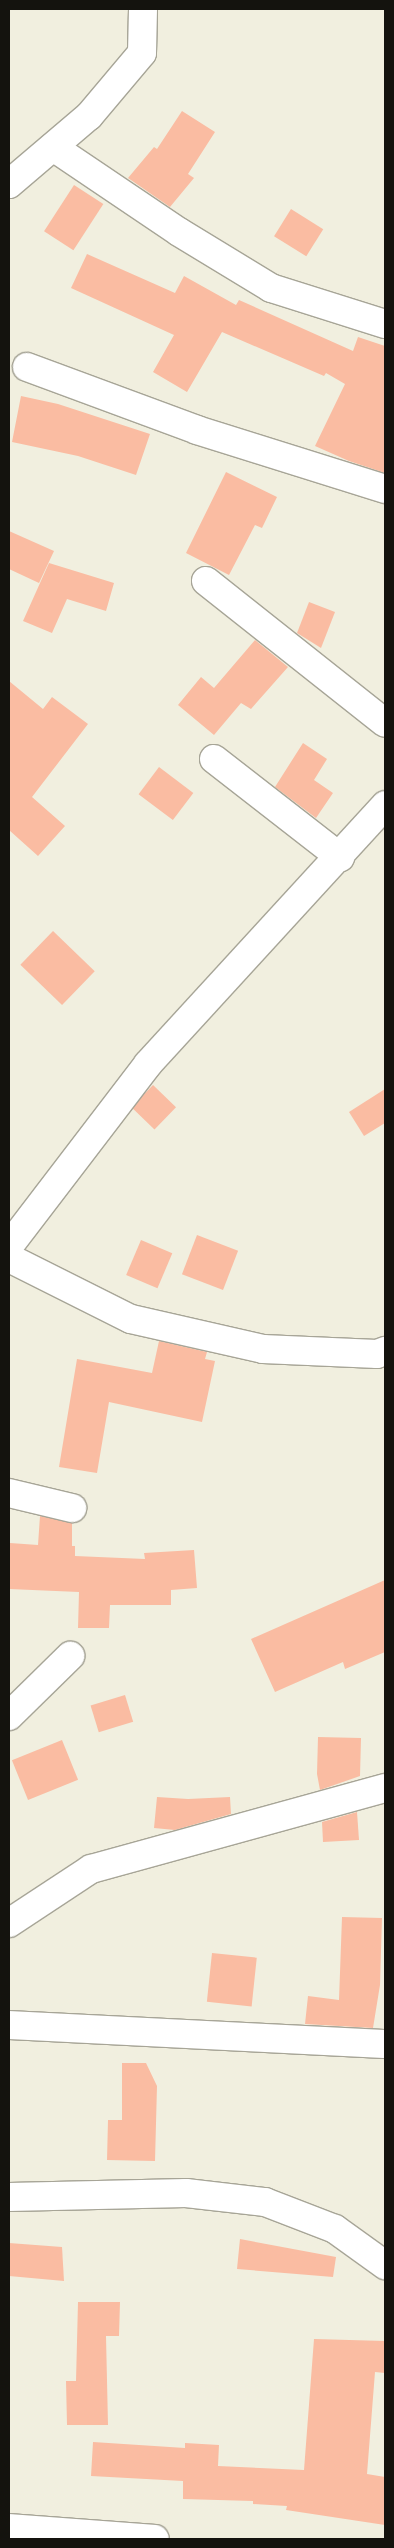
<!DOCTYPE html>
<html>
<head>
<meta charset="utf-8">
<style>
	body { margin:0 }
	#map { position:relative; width:394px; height:2548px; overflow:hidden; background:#f1efdf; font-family:Mulish,sans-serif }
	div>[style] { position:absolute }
	.building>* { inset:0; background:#fabca2; transform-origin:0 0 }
	.roads { filter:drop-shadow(1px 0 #a7a597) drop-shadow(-1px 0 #a7a597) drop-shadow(0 1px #a7a597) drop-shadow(0 -1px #a7a597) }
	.street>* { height:28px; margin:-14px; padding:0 14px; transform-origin:14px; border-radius:14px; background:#fff }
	span { translate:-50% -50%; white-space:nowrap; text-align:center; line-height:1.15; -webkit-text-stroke:4px #fff; paint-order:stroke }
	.frame { position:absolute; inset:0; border:10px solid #14130e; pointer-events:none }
</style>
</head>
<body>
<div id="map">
	<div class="building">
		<i style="clip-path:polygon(182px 111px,215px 132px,188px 174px,194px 178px,170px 207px,128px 178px,154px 147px,157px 149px)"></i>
		<i style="left:74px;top:185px;width:35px;height:55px;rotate:33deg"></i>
		<i style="left:291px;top:209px;width:38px;height:32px;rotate:32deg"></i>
		<i style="clip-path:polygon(87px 254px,175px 293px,184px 276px,236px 305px,239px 300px,353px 351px,358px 337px,385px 346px,385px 473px,349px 461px,315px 446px,345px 384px,326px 373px,324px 376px,222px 332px,187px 392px,153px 372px,174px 335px,71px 288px)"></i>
		<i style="clip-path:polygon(21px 396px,58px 404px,150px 434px,136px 475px,78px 456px,12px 442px)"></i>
		<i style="clip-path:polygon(226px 472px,277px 497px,262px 528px,255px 525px,229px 575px,186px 553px)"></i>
		<i style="clip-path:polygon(9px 531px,54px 551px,39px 583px,9px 569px)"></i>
		<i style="clip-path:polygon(49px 563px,114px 583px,106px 611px,67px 599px,52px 633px,23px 621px)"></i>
		<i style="clip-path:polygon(309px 602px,335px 612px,321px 648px,297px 633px)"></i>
		<i style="clip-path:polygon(255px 640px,288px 667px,251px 709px,241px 703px,214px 735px,178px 705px,201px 677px,214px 688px)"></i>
		<i style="clip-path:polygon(9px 681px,43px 709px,52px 697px,88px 724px,32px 797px,65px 826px,38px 856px,9px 830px)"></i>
		<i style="clip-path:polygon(303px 743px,327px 759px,314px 780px,333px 793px,316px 818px,275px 787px)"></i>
		<i style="left:159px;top:767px;width:43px;height:34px;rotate:37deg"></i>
		<i style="left:53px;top:931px;width:58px;height:47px;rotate:44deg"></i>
		<i style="left:153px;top:1085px;width:32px;height:31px;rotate:44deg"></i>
		<i style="clip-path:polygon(385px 1089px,385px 1123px,364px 1136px,349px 1112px)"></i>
		<i style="left:197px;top:1235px;width:44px;height:42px;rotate:21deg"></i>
		<i style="left:141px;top:1240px;width:34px;height:38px;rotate:23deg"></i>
		<i style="clip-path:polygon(159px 1341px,207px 1352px,205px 1359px,215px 1361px,202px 1422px,109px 1402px,97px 1473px,59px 1467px,77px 1359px,152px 1373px)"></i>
		<i style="clip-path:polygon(40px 1516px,72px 1523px,72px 1546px,75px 1546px,75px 1556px,145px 1559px,144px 1553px,194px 1550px,197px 1588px,171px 1590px,171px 1605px,110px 1605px,109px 1628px,78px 1628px,79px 1592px,9px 1589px,10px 1543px,38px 1545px)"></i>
		<i style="clip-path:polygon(385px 1580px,385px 1652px,345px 1669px,343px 1662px,275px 1692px,251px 1639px)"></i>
		<i style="left:125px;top:1695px;width:28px;height:36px;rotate:73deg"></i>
		<i style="clip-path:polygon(318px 1737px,361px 1738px,360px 1776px,320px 1790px,317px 1774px)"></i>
		<i style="left:62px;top:1740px;width:43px;height:54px;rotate:68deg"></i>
		<i style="clip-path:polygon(157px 1797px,188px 1799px,230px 1797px,231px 1814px,175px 1830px,154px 1828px)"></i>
		<i style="clip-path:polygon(357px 1812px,359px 1840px,323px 1842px,322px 1822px)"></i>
		<i style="clip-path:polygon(342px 1917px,382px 1918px,380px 1985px,373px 2028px,305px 2024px,308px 1996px,339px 2000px)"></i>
		<i style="left:212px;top:1953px;width:45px;height:49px;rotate:6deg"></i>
		<i style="clip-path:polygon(122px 2063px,146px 2063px,157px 2086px,155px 2161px,107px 2160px,108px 2120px,122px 2120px)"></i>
		<i style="clip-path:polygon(240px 2239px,336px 2257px,333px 2277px,237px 2269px)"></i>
		<i style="clip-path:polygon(9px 2243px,62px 2247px,64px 2281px,9px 2276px)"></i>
		<i style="clip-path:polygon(78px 2302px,120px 2302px,119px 2336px,106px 2336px,108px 2425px,67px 2425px,66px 2381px,76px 2381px)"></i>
		<i style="clip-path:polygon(314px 2339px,385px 2341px,385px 2373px,375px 2372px,367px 2474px,385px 2477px,385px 2525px,286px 2510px,287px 2506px,253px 2504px,253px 2501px,183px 2499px,183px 2481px,91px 2476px,93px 2442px,185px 2448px,185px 2443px,219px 2445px,218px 2466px,304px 2470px)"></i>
	</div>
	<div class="roads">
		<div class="street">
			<i style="left:53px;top:147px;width:152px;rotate:34deg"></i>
			<i style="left:179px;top:232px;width:108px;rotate:31.3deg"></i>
			<i style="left:271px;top:288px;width:120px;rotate:17.5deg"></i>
			<i style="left:9px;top:184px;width:105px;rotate:-40.4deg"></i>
			<i style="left:89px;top:116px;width:82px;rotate:-49.9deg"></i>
			<i style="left:142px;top:53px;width:44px;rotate:-88.7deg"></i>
			<i style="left:27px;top:367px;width:181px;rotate:20.3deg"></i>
			<i style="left:197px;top:430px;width:197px;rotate:17.4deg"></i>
			<i style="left:206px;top:581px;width:228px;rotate:38.4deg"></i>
			<i style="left:214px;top:759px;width:160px;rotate:37.9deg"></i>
			<i style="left:9px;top:1246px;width:229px;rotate:-52.6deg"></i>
			<i style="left:148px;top:1064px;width:351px;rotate:-47.5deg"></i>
			<i style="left:9px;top:1258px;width:136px;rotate:26.6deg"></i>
			<i style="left:131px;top:1319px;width:135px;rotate:12.8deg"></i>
			<i style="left:263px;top:1349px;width:114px;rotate:2.5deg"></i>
			<i style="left:377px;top:1354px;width:9px;rotate:-21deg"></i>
			<i style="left:9px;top:1493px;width:65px;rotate:13.4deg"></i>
			<i style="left:9px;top:1716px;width:86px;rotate:-44.5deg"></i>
			<i style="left:9px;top:1923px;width:98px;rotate:-33.4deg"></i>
			<i style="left:91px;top:1869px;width:305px;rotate:-15.4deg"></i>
			<i style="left:9px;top:2025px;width:376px;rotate:2.9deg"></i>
			<i style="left:9px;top:2197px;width:177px;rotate:-1.3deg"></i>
			<i style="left:186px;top:2193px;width:80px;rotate:6.5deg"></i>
			<i style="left:265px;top:2202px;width:75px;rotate:21.1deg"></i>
			<i style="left:335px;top:2229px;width:62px;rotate:35.8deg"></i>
			<i style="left:9px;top:2528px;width:146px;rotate:4.3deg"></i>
		</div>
	</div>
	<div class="frame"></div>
</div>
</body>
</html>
